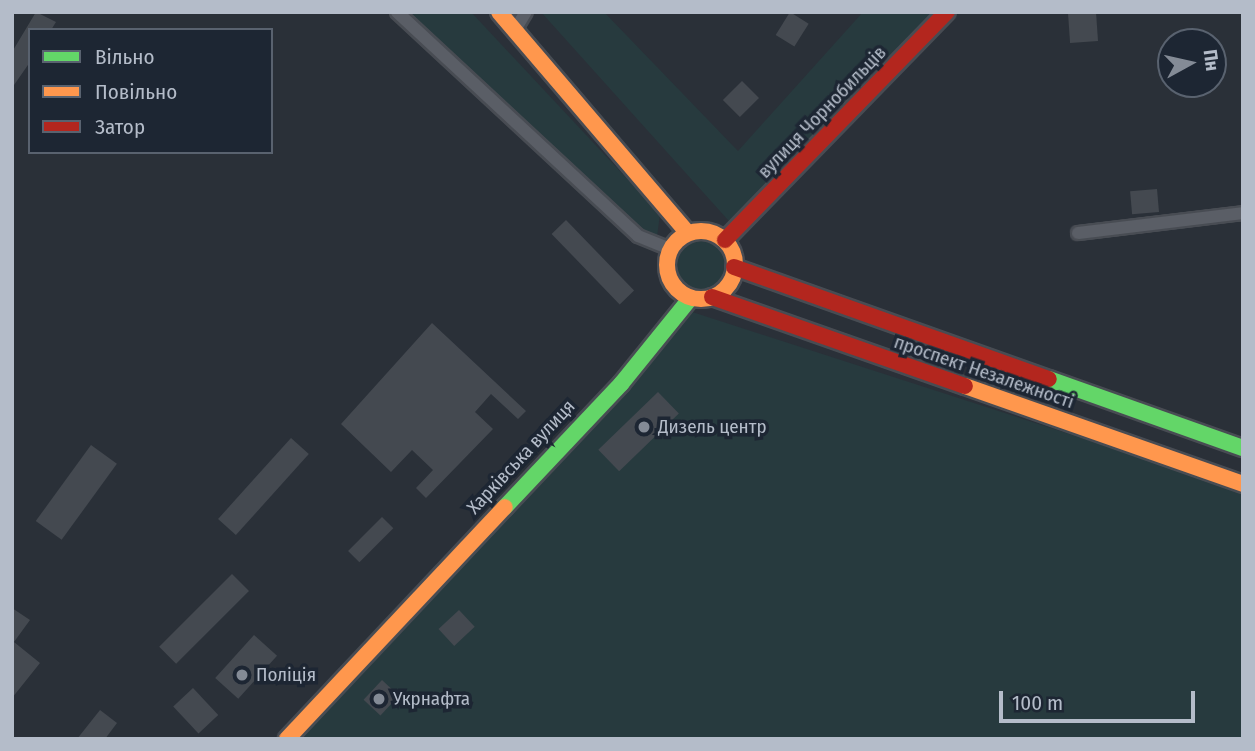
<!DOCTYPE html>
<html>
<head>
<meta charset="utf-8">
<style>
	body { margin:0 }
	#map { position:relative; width:1255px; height:751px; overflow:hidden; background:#2a3038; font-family:"Fira Sans Condensed",sans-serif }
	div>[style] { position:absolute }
	.green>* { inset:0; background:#273a3e }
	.round { border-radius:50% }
	.building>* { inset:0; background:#444950; transform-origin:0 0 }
	.roads { filter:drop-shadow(2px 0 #484c53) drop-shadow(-2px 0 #484c53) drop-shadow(0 2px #484c53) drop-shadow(0 -2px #484c53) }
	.street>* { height:12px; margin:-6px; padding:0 6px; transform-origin:6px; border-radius:6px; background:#5a5e66 }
	.fast>* { height:16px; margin:-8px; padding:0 8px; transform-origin:8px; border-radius:8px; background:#63d668 }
	.slow>* { height:16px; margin:-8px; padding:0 8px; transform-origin:8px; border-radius:8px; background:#ff974d }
	.slow>.ring { margin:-8px; padding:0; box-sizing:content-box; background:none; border:16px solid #ff974d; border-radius:50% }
	.jam>* { height:16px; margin:-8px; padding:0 8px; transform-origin:8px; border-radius:8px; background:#b3261e }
	.dots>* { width:19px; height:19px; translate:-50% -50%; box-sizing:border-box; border:4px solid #1d2633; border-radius:50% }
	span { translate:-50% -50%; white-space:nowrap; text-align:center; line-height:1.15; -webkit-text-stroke:7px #1d2633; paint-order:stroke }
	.street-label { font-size:19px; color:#b4bcc9 }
	.poi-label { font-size:19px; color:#b4bcc9 }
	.left { translate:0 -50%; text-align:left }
	.frame { position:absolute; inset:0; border:14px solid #b4bcc9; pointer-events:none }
	.legend { position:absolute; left:28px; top:28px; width:245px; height:126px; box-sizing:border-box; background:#1d2633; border:2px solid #59626f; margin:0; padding:9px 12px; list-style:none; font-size:21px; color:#b4bcc9 }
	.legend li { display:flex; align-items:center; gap:14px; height:35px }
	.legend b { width:35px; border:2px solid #59626f }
	.north { position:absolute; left:1157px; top:28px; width:70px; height:70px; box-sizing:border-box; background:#1d2633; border:2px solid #59626f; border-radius:50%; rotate:82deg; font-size:19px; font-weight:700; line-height:28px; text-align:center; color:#b4bcc9 }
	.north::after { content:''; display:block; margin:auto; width:24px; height:32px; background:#848b96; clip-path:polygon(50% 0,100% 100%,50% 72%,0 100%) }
	.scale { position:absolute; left:999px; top:691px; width:196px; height:32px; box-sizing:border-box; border:4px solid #b4bcc9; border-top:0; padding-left:9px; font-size:21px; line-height:24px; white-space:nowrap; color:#b4bcc9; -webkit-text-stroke:5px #1d2633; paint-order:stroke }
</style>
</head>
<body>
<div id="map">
	<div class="green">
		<i style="clip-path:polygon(397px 12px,471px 12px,660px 214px,656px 244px)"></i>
		<i style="clip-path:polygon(541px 12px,604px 12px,738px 151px,863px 12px,947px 12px,737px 230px)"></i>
		<i class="round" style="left:667px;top:231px;width:68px;height:68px"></i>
		<i style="clip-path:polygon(683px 309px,1243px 490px,1243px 739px,287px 739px)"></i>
	</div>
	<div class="building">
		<i style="clip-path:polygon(36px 12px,56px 22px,51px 30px,30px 30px,30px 62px,12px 88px,12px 52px)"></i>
		<i style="left:790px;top:12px;width:22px;height:27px;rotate:32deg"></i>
		<i style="left:1096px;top:12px;width:29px;height:28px;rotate:86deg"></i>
		<i style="left:742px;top:81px;width:24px;height:27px;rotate:45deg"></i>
		<i style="left:1157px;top:189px;width:23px;height:27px;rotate:85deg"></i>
		<i style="left:566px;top:220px;width:98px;height:20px;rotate:46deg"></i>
		<i style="clip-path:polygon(432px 323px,526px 411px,518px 419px,491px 394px,475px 412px,493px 429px,426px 498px,416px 488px,433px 470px,412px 450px,391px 472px,341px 424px)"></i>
		<i style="left:658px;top:392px;width:30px;height:83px;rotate:46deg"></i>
		<i style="left:291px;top:438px;width:24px;height:109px;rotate:42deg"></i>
		<i style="left:91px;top:445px;width:32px;height:94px;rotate:36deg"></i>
		<i style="left:382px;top:517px;width:16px;height:48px;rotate:45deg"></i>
		<i style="left:232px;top:574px;width:24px;height:103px;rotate:45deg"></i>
		<i style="clip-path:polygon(12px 608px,30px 620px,14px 642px,40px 663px,12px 698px)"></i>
		<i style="left:459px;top:610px;width:23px;height:28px;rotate:47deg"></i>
		<i style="left:254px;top:635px;width:31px;height:58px;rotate:42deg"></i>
		<i style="left:382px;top:680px;width:23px;height:27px;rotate:43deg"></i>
		<i style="left:193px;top:688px;width:37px;height:27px;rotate:47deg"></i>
		<i style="clip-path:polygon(100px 710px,117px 723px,105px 739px,77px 739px)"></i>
	</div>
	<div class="roads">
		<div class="street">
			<i style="left:397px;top:12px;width:329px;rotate:42.9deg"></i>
			<i style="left:638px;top:236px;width:35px;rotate:22deg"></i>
			<i style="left:515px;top:30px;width:21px;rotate:-59deg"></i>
			<i style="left:1078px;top:233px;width:166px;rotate:-6.9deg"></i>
		</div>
		<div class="fast">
			<i style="left:1049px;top:379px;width:206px;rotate:19.6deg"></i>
			<i style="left:505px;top:507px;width:169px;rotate:-46.7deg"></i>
			<i style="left:621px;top:384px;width:108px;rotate:-51deg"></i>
		</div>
		<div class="slow">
			<i style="left:499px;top:12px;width:288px;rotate:49.5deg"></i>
			<i class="ring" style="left:667px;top:231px;width:52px;height:52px"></i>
			<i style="left:965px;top:386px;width:295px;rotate:19.4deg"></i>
			<i style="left:287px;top:739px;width:318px;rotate:-46.8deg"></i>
		</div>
		<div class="jam">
			<i style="left:725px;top:240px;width:318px;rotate:-45.8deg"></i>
			<i style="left:734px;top:267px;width:334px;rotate:19.6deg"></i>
			<i style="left:712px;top:297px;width:268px;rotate:19.4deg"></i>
		</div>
	</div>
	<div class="dots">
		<i style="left:644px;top:427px;background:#848b96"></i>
		<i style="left:242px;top:675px;background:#848b96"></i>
		<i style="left:379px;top:699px;background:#848b96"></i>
	</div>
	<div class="street-label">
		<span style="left:822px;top:112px;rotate:-46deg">вулиця Чорнобильців</span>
		<span style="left:984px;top:372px;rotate:19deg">проспект Незалежності</span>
		<span style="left:521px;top:457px;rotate:-47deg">Харківська вулиця</span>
	</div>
	<div class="poi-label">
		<span class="left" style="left:658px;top:427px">Дизель центр</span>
		<span class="left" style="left:256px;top:675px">Поліція</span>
		<span class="left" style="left:393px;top:699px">Укрнафта</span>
	</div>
	<div class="frame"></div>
	<ul class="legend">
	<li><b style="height:9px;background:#63d668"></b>Вільно</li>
	<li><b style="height:9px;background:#ff974d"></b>Повільно</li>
	<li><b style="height:9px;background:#b3261e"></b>Затор</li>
	</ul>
	<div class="north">Пн</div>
	<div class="scale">100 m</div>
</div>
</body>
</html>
